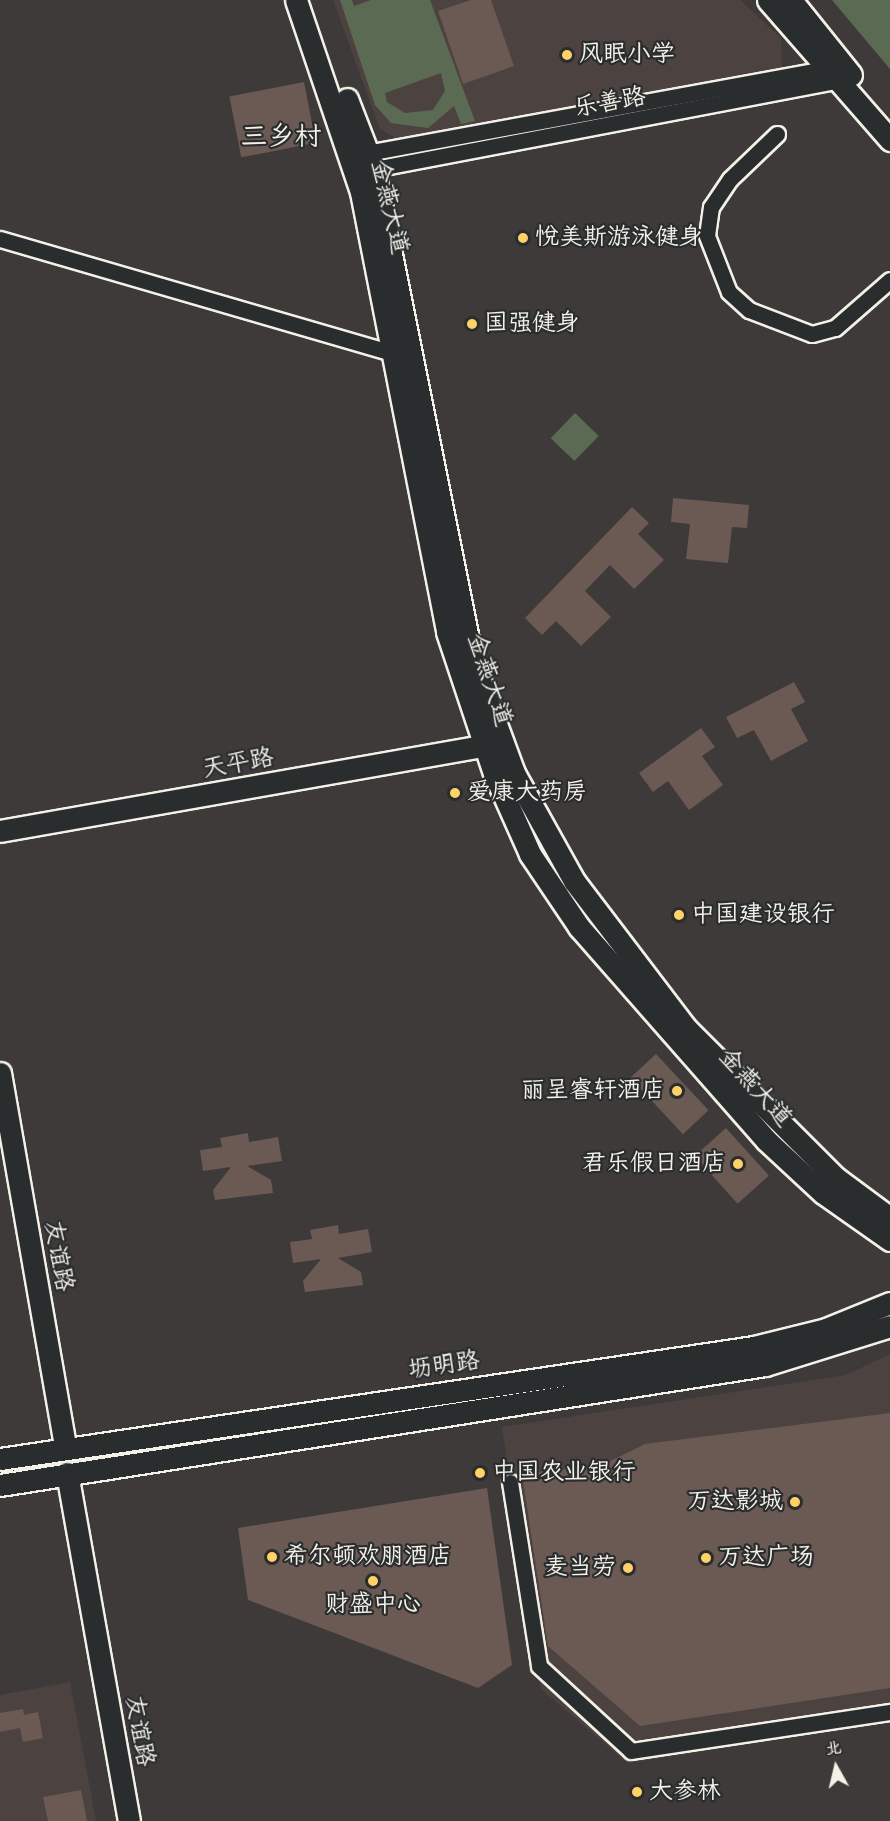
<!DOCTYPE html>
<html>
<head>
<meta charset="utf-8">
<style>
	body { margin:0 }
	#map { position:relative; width:890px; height:1821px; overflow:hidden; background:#3e3a39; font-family:Mynerve,"LXGW WenKai TC",sans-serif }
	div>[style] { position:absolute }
	.built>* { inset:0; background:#4c4341 }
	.green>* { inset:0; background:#5b6a52; transform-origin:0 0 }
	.building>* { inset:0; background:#6b5954; transform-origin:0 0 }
	.roads { filter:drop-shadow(2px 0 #f4f1e8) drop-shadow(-2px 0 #f4f1e8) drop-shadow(0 2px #f4f1e8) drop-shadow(0 -2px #f4f1e8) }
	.street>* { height:15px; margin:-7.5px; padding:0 7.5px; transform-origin:7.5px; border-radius:7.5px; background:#2a2d2e }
	.secondary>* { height:21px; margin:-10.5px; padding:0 10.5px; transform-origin:10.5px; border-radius:10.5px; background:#2a2d2e }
	.dots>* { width:16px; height:16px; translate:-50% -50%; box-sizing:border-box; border:3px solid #2a2d2e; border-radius:50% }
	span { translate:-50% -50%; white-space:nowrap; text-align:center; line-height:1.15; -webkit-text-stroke:4.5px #2a2d2e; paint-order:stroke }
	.poi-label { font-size:24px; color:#f4f1e8 }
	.left { translate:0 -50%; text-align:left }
	.right { translate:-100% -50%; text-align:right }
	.street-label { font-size:24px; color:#f4f1e8 }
	.quarter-label { font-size:27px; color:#f4f1e8 }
	.north { position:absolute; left:806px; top:1737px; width:60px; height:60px; -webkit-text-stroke:4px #2a2d2e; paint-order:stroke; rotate:352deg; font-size:16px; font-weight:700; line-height:24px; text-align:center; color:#f4f1e8 }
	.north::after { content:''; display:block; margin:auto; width:21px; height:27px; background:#f4f1e8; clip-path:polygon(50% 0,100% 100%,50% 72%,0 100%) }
</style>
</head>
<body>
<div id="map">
	<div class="built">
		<i style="clip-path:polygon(333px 0,740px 0,781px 38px,782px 71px,399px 140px,380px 129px)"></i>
		<i style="clip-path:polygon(890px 1354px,890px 1722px,628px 1763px,541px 1689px,502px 1427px,846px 1375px)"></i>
		<i style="clip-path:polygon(70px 1682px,96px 1821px,0 1821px,0 1695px)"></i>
	</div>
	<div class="green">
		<i style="clip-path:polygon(evenodd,340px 0,352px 0,354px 6px,371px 0,430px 0,475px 121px,461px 124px,454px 106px,428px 128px,391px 123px,375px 105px,340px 0,441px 73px,445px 91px,433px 110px,405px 113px,387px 102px,385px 93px,441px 73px)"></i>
		<i style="clip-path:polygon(832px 0,890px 0,890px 69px)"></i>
		<i style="left:575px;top:413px;width:33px;height:35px;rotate:44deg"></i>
	</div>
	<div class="building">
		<i style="clip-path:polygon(471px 0,491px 0,514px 66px,463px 84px,438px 11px)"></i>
		<i style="left:304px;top:82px;width:62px;height:76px;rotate:79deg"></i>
		<i style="clip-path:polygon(673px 498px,749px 505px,747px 528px,732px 527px,728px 563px,686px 559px,690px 524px,671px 522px)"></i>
		<i style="clip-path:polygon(632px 507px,649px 523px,638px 534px,664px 560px,634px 589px,610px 565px,585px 591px,611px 617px,581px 646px,556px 621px,542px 635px,525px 618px)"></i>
		<i style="clip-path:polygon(794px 682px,805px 702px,791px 709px,808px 741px,771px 761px,754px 730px,737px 738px,726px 717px)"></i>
		<i style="clip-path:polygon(701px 728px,715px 747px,702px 756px,723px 785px,689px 810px,668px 781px,653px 792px,639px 773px)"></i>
		<i style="left:656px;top:1054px;width:77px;height:35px;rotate:47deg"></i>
		<i style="left:726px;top:1128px;width:64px;height:42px;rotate:48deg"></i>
		<i style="clip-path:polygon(248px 1133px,249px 1142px,278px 1137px,282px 1161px,247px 1166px,271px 1180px,273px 1193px,215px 1200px,213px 1190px,231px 1167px,203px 1171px,200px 1150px,222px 1147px,220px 1138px)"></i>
		<i style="clip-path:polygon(338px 1225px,339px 1234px,368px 1229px,372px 1252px,338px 1258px,361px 1272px,363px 1285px,305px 1292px,303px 1281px,321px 1259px,293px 1263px,290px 1242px,312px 1239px,310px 1230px)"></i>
		<i style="clip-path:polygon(890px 1413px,890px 1688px,640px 1726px,548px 1646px,522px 1474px,602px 1465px,645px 1444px)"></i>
		<i style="clip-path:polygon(487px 1488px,512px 1665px,478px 1688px,248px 1600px,238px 1528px)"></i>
		<i style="clip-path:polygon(23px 1709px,24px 1715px,38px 1712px,43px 1738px,23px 1742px,20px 1728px,0 1732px,0 1713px)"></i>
		<i style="clip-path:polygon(81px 1790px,87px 1821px,48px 1821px,43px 1797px)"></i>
	</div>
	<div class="roads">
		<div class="street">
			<i style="left:777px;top:134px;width:65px;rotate:136.2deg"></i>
			<i style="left:730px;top:179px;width:34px;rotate:124deg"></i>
			<i style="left:711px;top:207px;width:29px;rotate:98deg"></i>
			<i style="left:707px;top:236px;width:60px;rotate:68.6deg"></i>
			<i style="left:729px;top:292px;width:27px;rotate:42deg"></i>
			<i style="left:749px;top:310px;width:67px;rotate:20.9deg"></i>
			<i style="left:812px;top:334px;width:24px;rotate:-15deg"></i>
			<i style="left:835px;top:328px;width:73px;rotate:-41.1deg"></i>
			<i style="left:367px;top:153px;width:477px;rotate:-10.4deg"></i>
			<i style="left:374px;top:169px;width:482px;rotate:-10.8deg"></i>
			<i style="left:0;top:239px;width:409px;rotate:16.2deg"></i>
			<i style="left:510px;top:1482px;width:186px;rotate:81deg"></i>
			<i style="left:539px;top:1666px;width:125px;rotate:42.7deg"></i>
			<i style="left:631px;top:1751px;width:262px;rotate:-8.6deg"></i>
		</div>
		<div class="secondary">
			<i style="left:296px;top:0;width:203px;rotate:71.3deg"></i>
			<i style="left:361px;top:192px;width:448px;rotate:78.9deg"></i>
			<i style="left:447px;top:632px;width:149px;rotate:71.6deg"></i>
			<i style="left:494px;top:773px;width:89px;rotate:66deg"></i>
			<i style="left:530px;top:854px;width:88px;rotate:56.1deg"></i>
			<i style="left:579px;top:927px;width:283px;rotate:48.7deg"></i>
			<i style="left:766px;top:1140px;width:78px;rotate:42.9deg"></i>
			<i style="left:823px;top:1193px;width:82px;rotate:35deg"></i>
			<i style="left:768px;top:0;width:186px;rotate:48.9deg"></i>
			<i style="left:791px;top:0;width:96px;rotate:51.3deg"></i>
			<i style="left:347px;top:99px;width:75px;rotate:68.9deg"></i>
			<i style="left:374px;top:169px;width:497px;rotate:78.7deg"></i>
			<i style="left:471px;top:656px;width:125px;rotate:69.8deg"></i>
			<i style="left:514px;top:773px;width:124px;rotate:60.9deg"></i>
			<i style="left:574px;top:881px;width:185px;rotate:52.7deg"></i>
			<i style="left:686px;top:1028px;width:212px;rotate:45deg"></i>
			<i style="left:836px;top:1178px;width:67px;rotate:36.5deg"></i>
			<i style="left:0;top:831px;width:491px;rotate:-10deg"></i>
			<i style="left:0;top:1073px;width:380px;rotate:80.1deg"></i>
			<i style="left:0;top:1459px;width:762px;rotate:-8.45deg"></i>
			<i style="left:754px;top:1347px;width:74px;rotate:-14deg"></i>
			<i style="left:826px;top:1329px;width:69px;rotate:-22.1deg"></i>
			<i style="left:67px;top:1473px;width:353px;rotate:79.9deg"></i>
			<i style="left:0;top:1485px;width:774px;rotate:-8.91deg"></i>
			<i style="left:765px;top:1365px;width:131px;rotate:-17.3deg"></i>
		</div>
	</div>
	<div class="dots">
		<i style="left:567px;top:55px;background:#ffd166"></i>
		<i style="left:523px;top:238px;background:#ffd166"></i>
		<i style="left:472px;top:324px;background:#ffd166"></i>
		<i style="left:455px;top:793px;background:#ffd166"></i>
		<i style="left:679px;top:915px;background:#ffd166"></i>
		<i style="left:677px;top:1091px;background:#ffd166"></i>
		<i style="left:738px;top:1164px;background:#ffd166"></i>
		<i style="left:480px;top:1473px;background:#ffd166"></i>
		<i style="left:795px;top:1502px;background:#ffd166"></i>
		<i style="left:272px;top:1557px;background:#ffd166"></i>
		<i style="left:706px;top:1558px;background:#ffd166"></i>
		<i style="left:628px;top:1568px;background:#ffd166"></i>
		<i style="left:373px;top:1581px;background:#ffd166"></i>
		<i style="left:637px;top:1792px;background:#ffd166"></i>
	</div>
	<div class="poi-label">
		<span class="left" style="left:579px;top:55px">风眠小学</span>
		<span class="left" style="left:535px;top:238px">悦美斯游泳健身</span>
		<span class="left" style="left:484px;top:324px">国强健身</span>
		<span class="left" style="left:467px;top:793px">爱康大药房</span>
		<span class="left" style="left:691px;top:915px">中国建设银行</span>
		<span class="right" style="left:665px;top:1091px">丽呈睿轩酒店</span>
		<span class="right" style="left:726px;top:1164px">君乐假日酒店</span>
		<span class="left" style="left:492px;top:1473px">中国农业银行</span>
		<span class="right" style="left:783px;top:1502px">万达影城</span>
		<span class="left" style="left:284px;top:1557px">希尔顿欢朋酒店</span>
		<span class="left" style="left:718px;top:1558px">万达广场</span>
		<span class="right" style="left:616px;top:1568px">麦当劳</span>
		<span style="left:373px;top:1605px">财盛中心</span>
		<span class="left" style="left:649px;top:1792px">大参林</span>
	</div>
	<div class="street-label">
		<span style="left:610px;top:103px;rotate:-10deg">乐善路</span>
		<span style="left:389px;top:207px;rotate:77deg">金燕大道</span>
		<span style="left:489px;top:680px;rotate:72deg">金燕大道</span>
		<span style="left:238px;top:764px;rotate:-10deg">天平路</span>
		<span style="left:755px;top:1088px;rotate:48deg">金燕大道</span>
		<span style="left:58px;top:1256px;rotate:80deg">友谊路</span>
		<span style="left:444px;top:1366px;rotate:-8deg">坜明路</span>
		<span style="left:139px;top:1731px;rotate:80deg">友谊路</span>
	</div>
	<div class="quarter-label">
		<span style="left:281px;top:138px">三乡村</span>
	</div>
	<div class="north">北</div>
</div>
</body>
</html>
